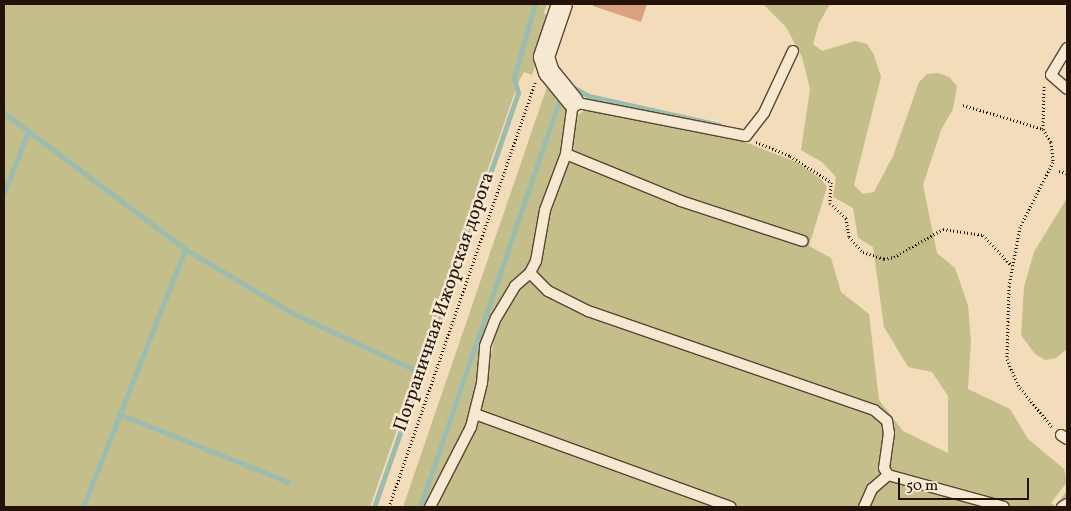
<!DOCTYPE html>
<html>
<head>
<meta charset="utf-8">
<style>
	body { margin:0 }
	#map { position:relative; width:1071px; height:511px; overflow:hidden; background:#f3dcb9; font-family:Vollkorn,serif }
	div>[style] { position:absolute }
	.green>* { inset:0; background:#c3be8a }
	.stream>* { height:5px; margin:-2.5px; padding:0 2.5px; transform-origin:2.5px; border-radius:2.5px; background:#9bbcaf }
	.building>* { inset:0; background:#d8a280 }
	.path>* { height:3px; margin-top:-1.5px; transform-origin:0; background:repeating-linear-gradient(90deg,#241209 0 1px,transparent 0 3.5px) }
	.roads { filter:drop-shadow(1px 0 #584435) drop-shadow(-1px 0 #584435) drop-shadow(0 1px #584435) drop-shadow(0 -1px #584435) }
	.lane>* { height:10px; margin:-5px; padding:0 5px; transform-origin:5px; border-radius:5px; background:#f7e8d2 }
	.street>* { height:20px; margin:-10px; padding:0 10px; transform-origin:10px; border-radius:10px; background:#f7e8d2 }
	span { translate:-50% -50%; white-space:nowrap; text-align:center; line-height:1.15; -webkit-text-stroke:5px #f7e8d2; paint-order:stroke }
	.street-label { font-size:19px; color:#241209 }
	.frame { position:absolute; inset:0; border:5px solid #241209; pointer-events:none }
	.scale { position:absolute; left:898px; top:478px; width:131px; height:22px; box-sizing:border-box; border:2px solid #241209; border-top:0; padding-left:6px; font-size:15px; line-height:18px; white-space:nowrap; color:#241209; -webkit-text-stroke:4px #f7e8d2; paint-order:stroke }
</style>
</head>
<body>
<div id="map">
	<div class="green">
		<i style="clip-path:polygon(4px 4px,547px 4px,544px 13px,551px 21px,532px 75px,524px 72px,518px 83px,370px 507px,4px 507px)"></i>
		<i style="clip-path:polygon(763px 4px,830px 4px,819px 23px,813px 44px,822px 51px,855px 41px,867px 44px,874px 55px,881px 77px,854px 185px,863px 194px,874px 192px,893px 156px,919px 82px,927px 74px,938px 73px,949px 77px,957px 86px,953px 109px,941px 130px,923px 185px,937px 253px,955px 268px,968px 305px,971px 341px,968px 389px,1010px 409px,1028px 439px,1064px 469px,1067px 482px,1051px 503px,1056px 506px,1067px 490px,1067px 507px,435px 507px,471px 439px,481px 410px,495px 334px,513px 296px,525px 281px,569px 159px,578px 115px,585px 110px,745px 142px,796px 162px,821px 179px,827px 187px,809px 246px,831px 258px,841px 292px,869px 314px,879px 400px,903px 431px,948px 453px,948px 396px,932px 372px,908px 367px,884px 327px,873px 247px,858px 238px,853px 208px,833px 197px,836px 177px,822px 162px,801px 150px,810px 89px,802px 57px,786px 27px)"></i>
		<i style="clip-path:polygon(549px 81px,569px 106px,562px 153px,539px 216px,532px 260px,524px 273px,505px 292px,492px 316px,474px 402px,462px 439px,426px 507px,403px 507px)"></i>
		<i style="clip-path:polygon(1067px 198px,1067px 349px,1056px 358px,1045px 360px,1035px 354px,1021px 335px,1024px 287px,1034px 252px)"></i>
	</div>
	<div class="stream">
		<i style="left:572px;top:87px;width:19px;rotate:28deg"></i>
		<i style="left:589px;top:96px;width:133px;rotate:12.6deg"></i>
		<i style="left:4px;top:113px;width:226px;rotate:36.9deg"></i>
		<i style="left:185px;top:249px;width:125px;rotate:30.9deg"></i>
		<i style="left:292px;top:313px;width:142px;rotate:24.9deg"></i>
		<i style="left:421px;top:373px;width:142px;rotate:109.3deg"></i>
		<i style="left:4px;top:193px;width:66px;rotate:-68.8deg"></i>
		<i style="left:421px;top:373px;width:296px;rotate:-70.9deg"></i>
		<i style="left:518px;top:93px;width:16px;rotate:-104deg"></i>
		<i style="left:514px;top:77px;width:76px;rotate:-74deg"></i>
		<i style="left:119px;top:414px;width:182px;rotate:21.9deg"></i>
		<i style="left:83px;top:507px;width:277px;rotate:-68.4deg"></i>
		<i style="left:420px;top:507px;width:431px;rotate:-71.1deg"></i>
	</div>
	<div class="building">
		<i style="clip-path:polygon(593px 4px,647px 4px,641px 22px,593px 6px)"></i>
	</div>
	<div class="path">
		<i style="left:963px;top:105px;width:84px;rotate:16.7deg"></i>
		<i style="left:1043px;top:129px;width:15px;rotate:58deg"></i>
		<i style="left:1051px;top:142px;width:20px;rotate:84deg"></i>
		<i style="left:1053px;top:162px;width:73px;rotate:116.9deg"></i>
		<i style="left:1020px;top:227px;width:60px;rotate:100.6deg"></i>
		<i style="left:1009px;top:286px;width:73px;rotate:91.6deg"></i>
		<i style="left:1007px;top:359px;width:28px;rotate:67deg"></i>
		<i style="left:1018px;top:385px;width:54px;rotate:51deg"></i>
		<i style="left:1043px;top:129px;width:43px;rotate:-88.7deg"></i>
		<i style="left:756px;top:142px;width:37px;rotate:22deg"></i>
		<i style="left:790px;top:156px;width:49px;rotate:32.4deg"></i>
		<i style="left:831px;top:182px;width:21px;rotate:93deg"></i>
		<i style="left:830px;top:203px;width:22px;rotate:43deg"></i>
		<i style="left:846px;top:218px;width:19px;rotate:81deg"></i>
		<i style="left:849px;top:237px;width:21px;rotate:47deg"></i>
		<i style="left:863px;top:252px;width:22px;rotate:18deg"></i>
		<i style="left:884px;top:259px;width:10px;rotate:-11deg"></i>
		<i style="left:894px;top:257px;width:56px;rotate:-29.7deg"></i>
		<i style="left:943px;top:229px;width:40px;rotate:8.5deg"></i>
		<i style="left:983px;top:235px;width:42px;rotate:46.9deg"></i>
		<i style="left:1059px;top:171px;width:8px;rotate:14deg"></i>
		<i style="left:389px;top:507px;width:449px;rotate:-71deg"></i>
	</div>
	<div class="roads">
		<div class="lane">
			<i style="left:1067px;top:48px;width:31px;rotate:121deg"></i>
			<i style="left:1051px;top:75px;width:21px;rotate:41deg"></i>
			<i style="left:793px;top:51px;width:68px;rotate:115.1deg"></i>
			<i style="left:764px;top:113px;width:29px;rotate:128deg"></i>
			<i style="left:746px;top:136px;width:176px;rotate:-168.9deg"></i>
			<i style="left:573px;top:102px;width:52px;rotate:97.7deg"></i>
			<i style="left:566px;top:154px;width:60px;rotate:110.6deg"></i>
			<i style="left:545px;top:210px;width:52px;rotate:100deg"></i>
			<i style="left:536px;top:261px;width:13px;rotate:117deg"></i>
			<i style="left:530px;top:273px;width:25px;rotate:45deg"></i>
			<i style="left:548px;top:291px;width:45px;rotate:26.6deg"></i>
			<i style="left:588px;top:311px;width:303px;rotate:19.1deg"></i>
			<i style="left:874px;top:410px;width:17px;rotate:40deg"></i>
			<i style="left:887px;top:421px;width:12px;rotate:81deg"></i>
			<i style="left:889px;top:433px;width:35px;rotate:98deg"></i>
			<i style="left:884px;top:468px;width:8px;rotate:60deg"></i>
			<i style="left:888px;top:475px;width:120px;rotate:15.4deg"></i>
			<i style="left:566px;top:154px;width:124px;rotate:22.2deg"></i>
			<i style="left:681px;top:201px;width:128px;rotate:18.2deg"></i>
			<i style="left:475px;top:414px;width:272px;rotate:20deg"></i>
			<i style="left:1061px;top:435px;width:7px;rotate:34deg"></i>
			<i style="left:430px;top:507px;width:90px;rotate:-62.9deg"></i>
			<i style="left:471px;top:427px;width:45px;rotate:-76deg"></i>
			<i style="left:482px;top:383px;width:37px;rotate:-85deg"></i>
			<i style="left:485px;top:346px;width:30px;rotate:-69deg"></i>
			<i style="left:496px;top:318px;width:37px;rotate:-59deg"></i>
			<i style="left:515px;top:286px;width:20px;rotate:-41deg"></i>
			<i style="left:864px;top:507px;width:20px;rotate:-66deg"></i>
			<i style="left:872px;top:489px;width:21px;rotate:-41deg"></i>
			<i style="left:1062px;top:507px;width:6px;rotate:-31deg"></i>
		</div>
		<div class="street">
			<i style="left:562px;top:4px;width:56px;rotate:108.8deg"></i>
			<i style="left:544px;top:57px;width:16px;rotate:72deg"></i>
			<i style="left:549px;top:72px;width:38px;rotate:51deg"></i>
		</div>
	</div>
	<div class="street-label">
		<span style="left:445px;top:302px;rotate:-71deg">Пограничная Ижорская дорога</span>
	</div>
	<div class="frame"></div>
	<div class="scale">50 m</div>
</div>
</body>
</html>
